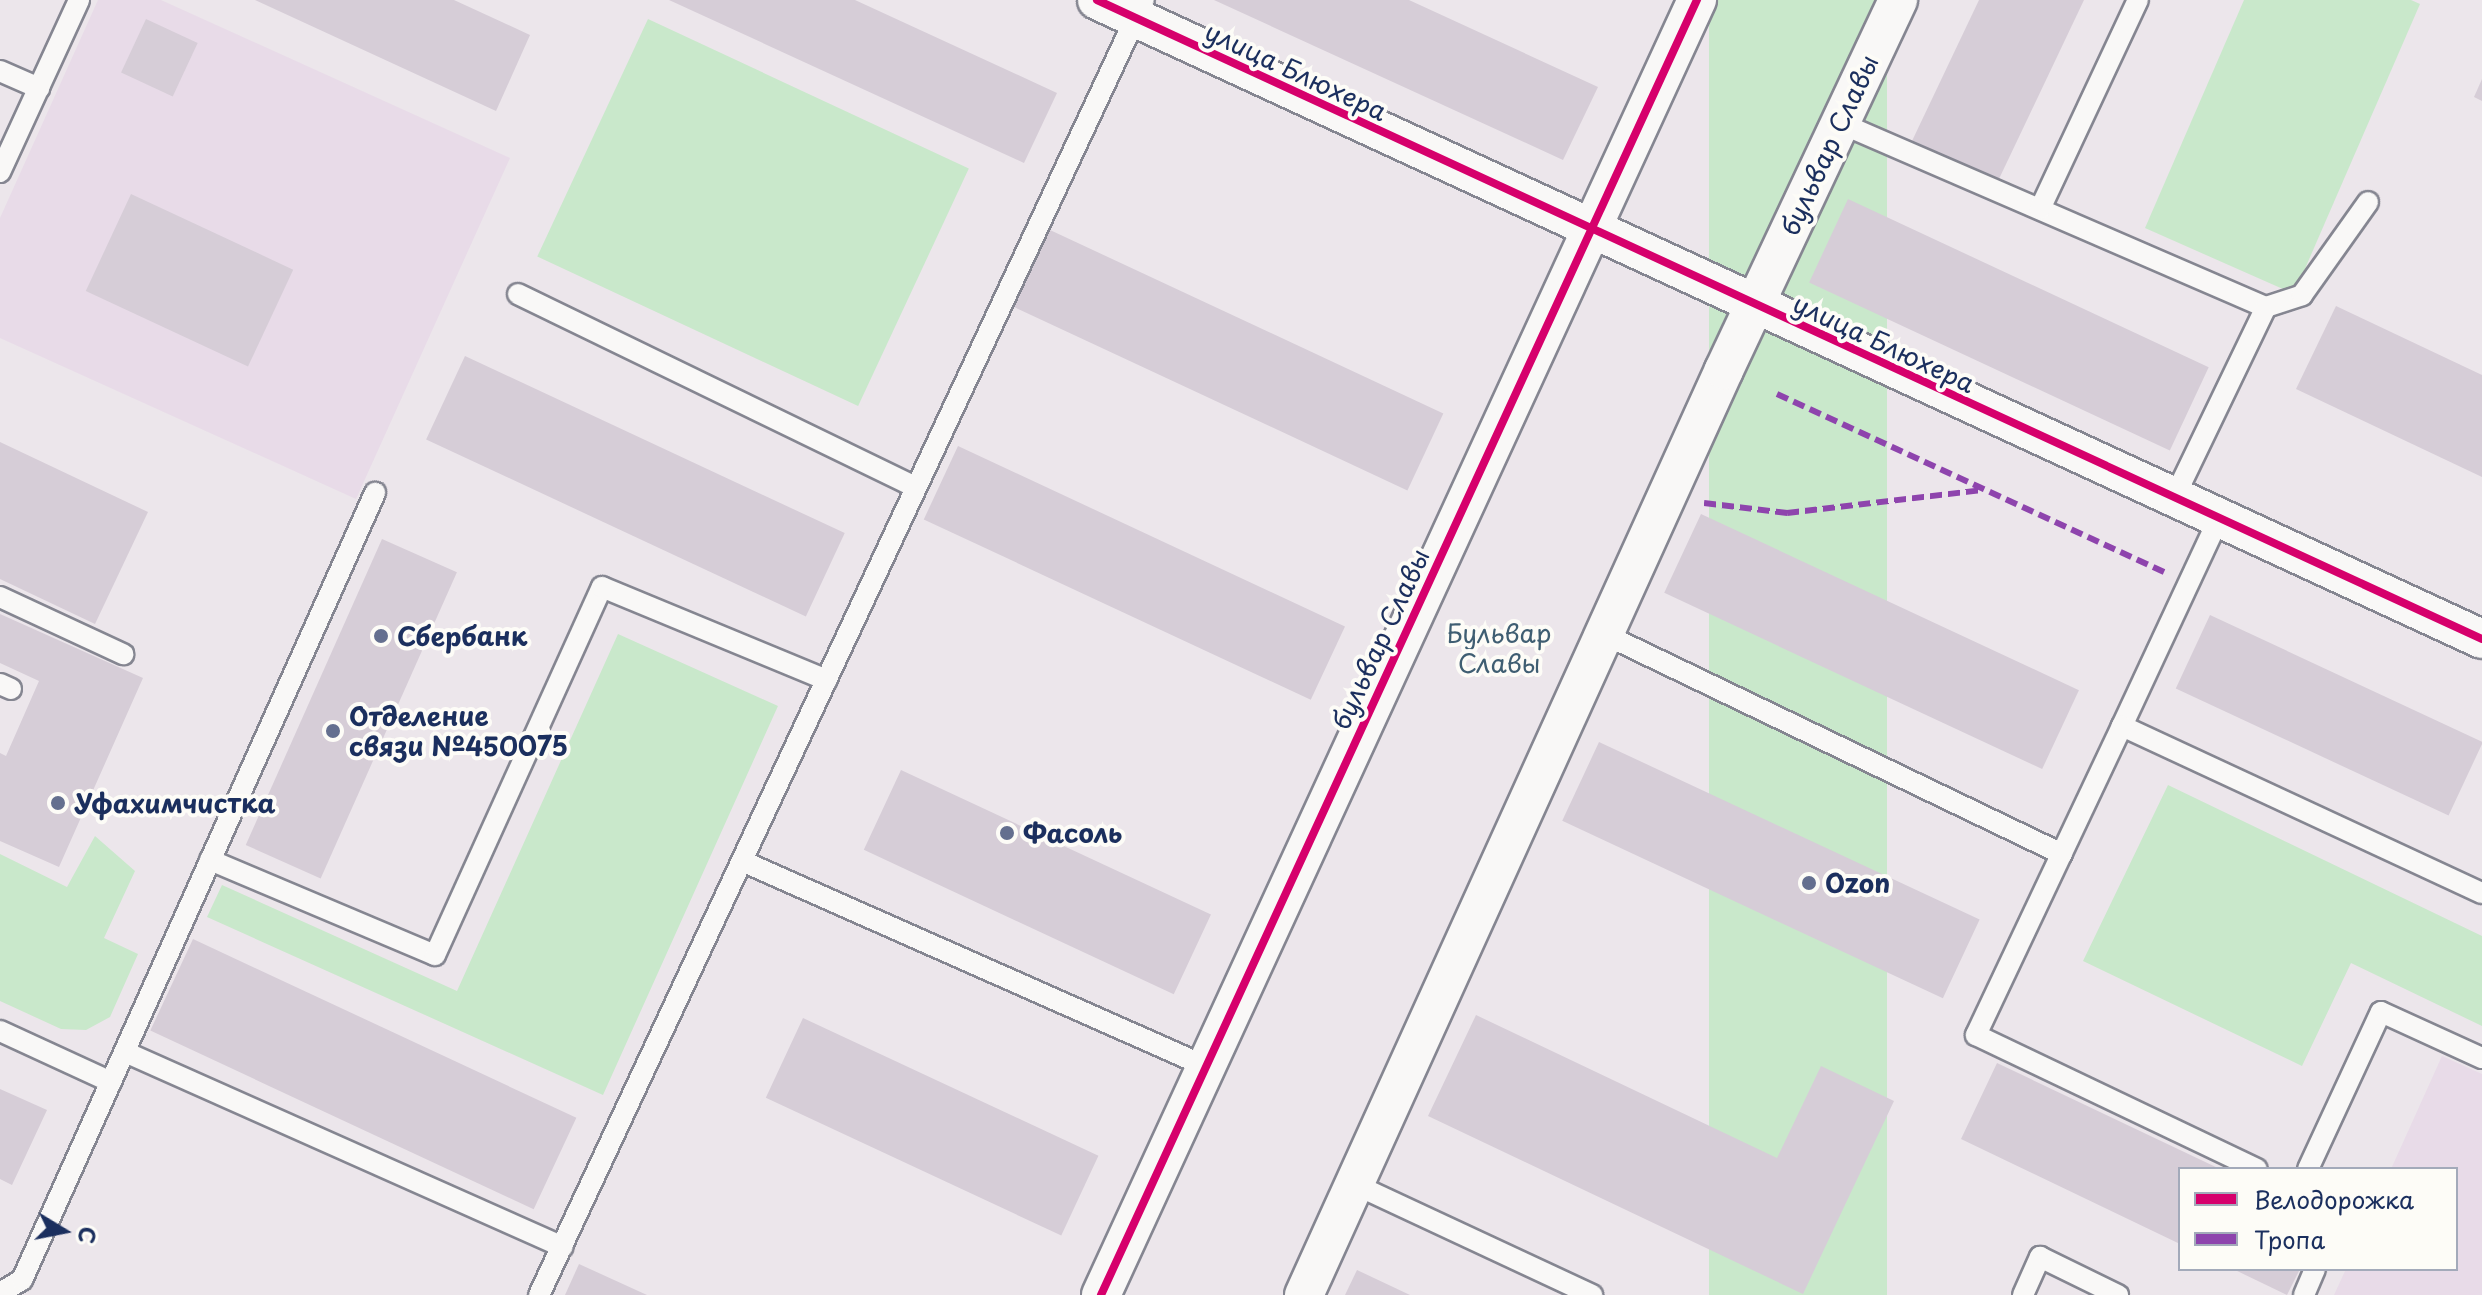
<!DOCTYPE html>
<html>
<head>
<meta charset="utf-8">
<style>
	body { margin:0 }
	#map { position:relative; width:2482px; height:1295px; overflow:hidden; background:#ece6eb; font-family:"Playpen Sans",sans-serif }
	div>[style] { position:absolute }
	.built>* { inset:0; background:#e8dbe8 }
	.green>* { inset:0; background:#c9e8cb; transform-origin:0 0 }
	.building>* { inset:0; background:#d6cdd7; transform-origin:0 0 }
	.roads { filter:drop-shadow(2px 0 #858691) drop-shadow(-2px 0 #858691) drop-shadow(0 2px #858691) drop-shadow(0 -2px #858691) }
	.lane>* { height:20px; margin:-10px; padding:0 10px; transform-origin:10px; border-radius:10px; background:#f9f8f7 }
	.street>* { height:38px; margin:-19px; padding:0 19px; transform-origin:19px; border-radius:19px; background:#f9f8f7 }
	.quiet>* { height:6px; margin-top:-3px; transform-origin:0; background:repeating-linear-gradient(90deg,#8e44ad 0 12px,transparent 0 18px) }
	.cycleway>* { height:8px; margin:-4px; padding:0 4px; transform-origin:4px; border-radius:4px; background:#d6006c }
	.dots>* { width:22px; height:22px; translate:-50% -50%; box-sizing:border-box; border:4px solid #fdfcf7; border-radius:50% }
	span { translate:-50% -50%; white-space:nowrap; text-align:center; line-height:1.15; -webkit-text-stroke:8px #fdfcf7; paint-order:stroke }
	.street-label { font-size:26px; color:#1b2f5e }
	.park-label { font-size:26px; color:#3f5e72 }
	.poi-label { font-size:26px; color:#1b2f5e; font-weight:700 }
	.left { translate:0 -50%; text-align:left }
	.legend { position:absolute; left:2178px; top:1167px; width:280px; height:104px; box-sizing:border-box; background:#fdfcf7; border:2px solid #a3aaba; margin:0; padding:10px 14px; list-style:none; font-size:24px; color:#1b2f5e }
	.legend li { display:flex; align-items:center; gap:16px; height:40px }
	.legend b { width:40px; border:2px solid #a3aaba }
	.north { position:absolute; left:24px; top:1191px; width:80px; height:80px; -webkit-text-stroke:6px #fdfcf7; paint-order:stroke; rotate:100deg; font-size:22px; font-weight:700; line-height:32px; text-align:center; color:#1b2f5e }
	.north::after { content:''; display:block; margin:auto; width:28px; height:36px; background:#1b2f5e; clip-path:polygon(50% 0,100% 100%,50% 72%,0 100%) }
</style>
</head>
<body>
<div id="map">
	<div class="built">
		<i style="clip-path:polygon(98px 0,161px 0,510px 158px,356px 499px,0 338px,0 218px)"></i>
		<i style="clip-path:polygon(2442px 1056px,2482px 1074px,2482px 1295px,2334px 1295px,2346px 1269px,2456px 1269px,2456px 1169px,2391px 1169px)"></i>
	</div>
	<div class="green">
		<i style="left:1709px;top:0;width:178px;height:1426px"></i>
		<i style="clip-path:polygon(2244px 0,2411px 0,2420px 4px,2294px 294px,2145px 228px)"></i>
		<i style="left:648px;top:19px;width:354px;height:262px;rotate:25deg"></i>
		<i style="clip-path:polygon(618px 634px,778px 706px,603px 1095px,207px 917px,222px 885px,457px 991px)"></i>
		<i style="clip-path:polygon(2168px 785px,2482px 936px,2482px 1026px,2351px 963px,2302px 1066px,2083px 961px)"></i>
		<i style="clip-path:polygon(95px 836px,135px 871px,104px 938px,138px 954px,110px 1017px,86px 1030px,61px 1029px,0 1001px,0 854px,67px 887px)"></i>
	</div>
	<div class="building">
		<i style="clip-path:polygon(255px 0,454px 0,530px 35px,496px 111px)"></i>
		<i style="clip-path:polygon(669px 0,855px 0,1057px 93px,1024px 163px)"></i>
		<i style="clip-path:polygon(1214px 0,1409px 0,1598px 87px,1563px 160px)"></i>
		<i style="clip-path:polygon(1979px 0,2084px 0,1998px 181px,1912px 141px)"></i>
		<i style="left:146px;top:19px;width:57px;height:59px;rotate:25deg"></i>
		<i style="clip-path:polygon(2482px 79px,2482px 101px,2474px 97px)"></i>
		<i style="left:131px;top:194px;width:179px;height:107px;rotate:25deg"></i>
		<i style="left:1848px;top:199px;width:398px;height:92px;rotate:25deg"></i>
		<i style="left:1050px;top:230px;width:434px;height:85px;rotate:25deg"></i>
		<i style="clip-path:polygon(2336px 306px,2482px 375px,2482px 477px,2296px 389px)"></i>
		<i style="left:465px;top:356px;width:419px;height:92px;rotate:25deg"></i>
		<i style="clip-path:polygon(0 442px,148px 512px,95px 624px,0 579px)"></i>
		<i style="left:958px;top:446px;width:427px;height:81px;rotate:25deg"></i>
		<i style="left:1701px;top:514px;width:417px;height:87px;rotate:25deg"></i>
		<i style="left:382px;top:539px;width:82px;height:335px;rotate:24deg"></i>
		<i style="clip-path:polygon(0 614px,143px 678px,59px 867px,0 841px,0 753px,6px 756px,39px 681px,0 663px)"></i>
		<i style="left:2210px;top:615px;width:301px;height:81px;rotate:25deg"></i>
		<i style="left:1599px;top:742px;width:420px;height:87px;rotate:25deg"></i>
		<i style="left:901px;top:770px;width:342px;height:88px;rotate:25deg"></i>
		<i style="left:193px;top:939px;width:423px;height:101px;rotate:25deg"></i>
		<i style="clip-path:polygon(1476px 1015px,1777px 1158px,1821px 1066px,1894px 1101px,1803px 1294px,1428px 1116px)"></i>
		<i style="left:803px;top:1018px;width:326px;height:88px;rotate:25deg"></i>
		<i style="clip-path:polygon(1997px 1063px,2220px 1169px,2180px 1169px,2180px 1244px,1961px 1139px)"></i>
		<i style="clip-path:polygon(0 1089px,47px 1110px,12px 1185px,0 1179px)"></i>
		<i style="clip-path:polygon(579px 1264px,647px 1295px,565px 1295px)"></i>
		<i style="clip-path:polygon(2233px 1269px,2300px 1269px,2287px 1295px)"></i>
		<i style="clip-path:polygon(1357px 1270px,1410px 1295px,1345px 1295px)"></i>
	</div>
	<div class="roads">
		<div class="lane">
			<i style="left:0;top:71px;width:43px;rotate:23.6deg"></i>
			<i style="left:1840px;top:123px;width:464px;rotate:23.4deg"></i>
			<i style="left:0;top:172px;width:189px;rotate:-65.3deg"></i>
			<i style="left:2040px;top:209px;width:231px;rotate:-64.9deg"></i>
			<i style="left:518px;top:294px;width:442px;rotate:25.9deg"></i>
			<i style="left:2174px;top:498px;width:212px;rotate:-64.3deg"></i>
			<i style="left:2266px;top:307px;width:38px;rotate:-18deg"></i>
			<i style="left:2302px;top:295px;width:114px;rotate:-54.6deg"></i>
			<i style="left:2219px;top:518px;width:230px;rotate:115deg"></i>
			<i style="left:2122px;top:726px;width:397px;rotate:24.9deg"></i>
			<i style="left:0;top:597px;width:136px;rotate:24.9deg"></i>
			<i style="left:1604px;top:634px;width:508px;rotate:25.66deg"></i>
			<i style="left:0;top:684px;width:12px;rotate:24deg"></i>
			<i style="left:2122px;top:726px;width:342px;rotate:115.3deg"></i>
			<i style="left:1976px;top:1035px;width:311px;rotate:25.5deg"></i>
			<i style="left:210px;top:860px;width:244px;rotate:22.9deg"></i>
			<i style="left:435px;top:955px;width:404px;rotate:-65.6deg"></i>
			<i style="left:602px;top:587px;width:243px;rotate:22.5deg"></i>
			<i style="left:742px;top:861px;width:506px;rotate:23.88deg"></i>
			<i style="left:0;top:1031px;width:122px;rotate:24.7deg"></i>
			<i style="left:125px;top:1052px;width:479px;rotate:24deg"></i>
			<i style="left:2308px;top:1169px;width:173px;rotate:-65.1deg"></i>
			<i style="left:2381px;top:1012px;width:111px;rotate:24.5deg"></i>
			<i style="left:1354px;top:1184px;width:263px;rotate:25deg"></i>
			<i style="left:0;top:1293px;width:26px;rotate:-31deg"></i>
			<i style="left:22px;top:1280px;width:863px;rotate:-65.84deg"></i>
			<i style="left:539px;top:1295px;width:1429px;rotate:-64.96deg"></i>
			<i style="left:2023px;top:1295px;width:42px;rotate:-65.9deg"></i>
			<i style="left:2040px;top:1257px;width:87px;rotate:26deg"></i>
			<i style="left:2304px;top:1295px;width:28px;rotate:-67deg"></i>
		</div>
		<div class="street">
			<i style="left:1097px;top:0;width:1525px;rotate:24.77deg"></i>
			<i style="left:1101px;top:1295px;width:1426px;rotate:-65.29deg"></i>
			<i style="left:1304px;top:1295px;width:1016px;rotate:-65.58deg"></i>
			<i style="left:1724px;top:370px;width:409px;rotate:-64.8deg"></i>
		</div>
	</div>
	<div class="quiet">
		<i style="left:1777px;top:394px;width:426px;rotate:24.7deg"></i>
		<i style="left:1704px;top:503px;width:84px;rotate:6.9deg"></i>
		<i style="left:1787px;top:513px;width:196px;rotate:-6.7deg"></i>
	</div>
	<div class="cycleway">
		<i style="left:1097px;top:0;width:1525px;rotate:24.77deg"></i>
		<i style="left:1101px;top:1295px;width:1426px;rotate:-65.29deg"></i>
	</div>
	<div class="dots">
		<i style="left:381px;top:636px;background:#646f8f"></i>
		<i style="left:333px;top:731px;background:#646f8f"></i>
		<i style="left:58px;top:803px;background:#646f8f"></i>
		<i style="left:1007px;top:833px;background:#646f8f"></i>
		<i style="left:1809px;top:883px;background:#646f8f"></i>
	</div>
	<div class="street-label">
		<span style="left:1296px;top:71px;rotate:25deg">улица Блюхера</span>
		<span style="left:1829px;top:145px;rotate:-65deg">бульвар Славы</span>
		<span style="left:1884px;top:343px;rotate:25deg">улица Блюхера</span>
		<span style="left:1380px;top:639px;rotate:-65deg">бульвар Славы</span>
	</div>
	<div class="park-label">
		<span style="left:1499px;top:648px">Бульвар<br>Славы</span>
	</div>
	<div class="poi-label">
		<span class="left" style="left:397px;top:636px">Сбербанк</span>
		<span class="left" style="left:349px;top:731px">Отделение<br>связи №450075</span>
		<span class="left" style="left:74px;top:803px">Уфахимчистка</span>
		<span class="left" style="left:1023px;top:833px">Фасоль</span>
		<span class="left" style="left:1825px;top:883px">Ozon</span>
	</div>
	<ul class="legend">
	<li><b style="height:10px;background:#d6006c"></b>Велодорожка</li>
	<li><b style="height:10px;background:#8e44ad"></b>Тропа</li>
	</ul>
	<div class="north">С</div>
</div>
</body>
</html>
